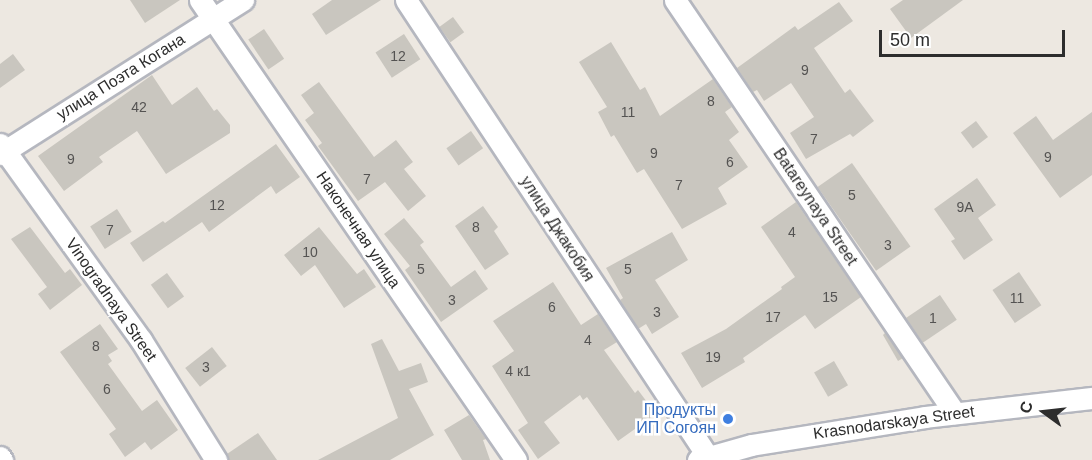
<!DOCTYPE html>
<html>
<head>
<meta charset="utf-8">
<style>
	body { margin:0 }
	#map { position:relative; width:1092px; height:460px; overflow:hidden; background:#ede8e1; font-family:Helvetica,sans-serif }
	div>[style] { position:absolute }
	.building>* { inset:0; background:#c9c6bf; transform-origin:0 0 }
	.roads { filter:drop-shadow(2px 0 #b5b7bf) drop-shadow(-2px 0 #b5b7bf) drop-shadow(0 2px #b5b7bf) drop-shadow(0 -2px #b5b7bf) }
	.street>* { height:21px; margin:-10.5px; padding:0 10.5px; transform-origin:10.5px; border-radius:10.5px; background:#fff }
	.dots>* { width:16px; height:16px; translate:-50% -50%; box-sizing:border-box; border:3px solid #fff; border-radius:50% }
	span { translate:-50% -50%; white-space:nowrap; text-align:center; line-height:1.15; -webkit-text-stroke:5px #fff; paint-order:stroke }
	.number-label { font-size:14px; color:#545352 }
	.number-label span { -webkit-text-stroke-width:0 }
	.street-label { font-size:16px; color:#2d2d2d }
	.shop-label { font-size:16px; color:#366cbe }
	.right { translate:-100% -50%; text-align:right }
	.north { position:absolute; left:1014px; top:382px; width:60px; height:60px; -webkit-text-stroke:4px #fff; paint-order:stroke; rotate:285deg; font-size:16px; font-weight:700; line-height:24px; text-align:center; color:#2d2d2d }
	.north::after { content:''; display:block; margin:auto; width:21px; height:27px; background:#2d2d2d; clip-path:polygon(50% 0,100% 100%,50% 72%,0 100%) }
	.scale { position:absolute; left:879px; top:30px; width:186px; height:27px; box-sizing:border-box; border:3px solid #2d2d2d; border-top:0; padding-left:8px; font-size:18px; line-height:21px; white-space:nowrap; color:#2d2d2d; -webkit-text-stroke:4px #fff; paint-order:stroke }
</style>
</head>
<body>
<div id="map">
	<div class="building">
		<i style="clip-path:polygon(130px 0,180px 0,145px 23px)"></i>
		<i style="clip-path:polygon(332px 0,381px 0,326px 35px,312px 14px)"></i>
		<i style="clip-path:polygon(903px 0,963px 0,911px 38px,890px 9px)"></i>
		<i style="clip-path:polygon(839px 2px,853px 21px,814px 48px,845px 93px,850px 89px,874px 121px,853px 137px,850px 134px,806px 159px,790px 133px,814px 117px,791px 83px,764px 101px,757px 90px,753px 92px,737px 68px,795px 26px,798px 30px)"></i>
		<i style="left:453px;top:17px;width:19px;height:17px;rotate:54deg"></i>
		<i style="left:264px;top:29px;width:36px;height:19px;rotate:56deg"></i>
		<i style="left:404px;top:34px;width:30px;height:34px;rotate:57deg"></i>
		<i style="clip-path:polygon(611px 42px,640px 90px,645px 87px,660px 116px,713px 79px,732px 107px,725px 112px,739px 132px,729px 140px,748px 167px,718px 188px,727px 204px,682px 229px,644px 169px,637px 173px,614px 135px,611px 137px,598px 112px,607px 107px,579px 62px)"></i>
		<i style="clip-path:polygon(13px 54px,25px 70px,0 88px,0 64px)"></i>
		<i style="clip-path:polygon(152px 75px,172px 105px,197px 87px,214px 111px,217px 109px,230px 125px,230px 133px,166px 174px,137px 131px,99px 157px,103px 162px,64px 191px,38px 156px)"></i>
		<i style="clip-path:polygon(319px 82px,374px 157px,396px 140px,413px 162px,404px 169px,426px 196px,408px 211px,385px 182px,358px 201px,318px 146px,322px 143px,305px 120px,314px 113px,301px 95px)"></i>
		<i style="clip-path:polygon(1092px 112px,1092px 175px,1060px 198px,1013px 133px,1036px 116px,1053px 140px)"></i>
		<i style="left:976px;top:121px;width:20px;height:19px;rotate:53deg"></i>
		<i style="left:471px;top:131px;width:21px;height:30px;rotate:55deg"></i>
		<i style="clip-path:polygon(276px 144px,300px 177px,276px 194px,271px 186px,209px 232px,202px 222px,143px 262px,130px 243px,163px 221px,165px 223px)"></i>
		<i style="left:852px;top:163px;width:102px;height:42px;rotate:55deg"></i>
		<i style="clip-path:polygon(977px 178px,996px 205px,978px 218px,993px 240px,964px 260px,951px 241px,955px 239px,934px 209px)"></i>
		<i style="clip-path:polygon(796px 202px,861px 297px,815px 329px,805px 315px,743px 358px,745px 362px,702px 388px,681px 353px,726px 329px,782px 289px,781px 287px,795px 277px,761px 227px)"></i>
		<i style="clip-path:polygon(483px 206px,498px 227px,494px 231px,509px 254px,485px 270px,455px 226px)"></i>
		<i style="left:117px;top:209px;width:27px;height:32px;rotate:57deg"></i>
		<i style="clip-path:polygon(404px 218px,424px 242px,420px 245px,451px 287px,475px 270px,488px 289px,441px 322px,405px 270px,410px 266px,384px 234px)"></i>
		<i style="clip-path:polygon(30px 227px,65px 273px,70px 269px,82px 285px,50px 310px,38px 294px,47px 287px,11px 239px)"></i>
		<i style="clip-path:polygon(319px 227px,357px 274px,364px 269px,376px 287px,344px 308px,315px 265px,301px 276px,284px 255px)"></i>
		<i style="clip-path:polygon(672px 232px,688px 260px,655px 280px,679px 317px,652px 334px,646px 324px,638px 329px,620px 300px,623px 298px,606px 268px)"></i>
		<i style="left:1019px;top:272px;width:40px;height:32px;rotate:56deg"></i>
		<i style="left:167px;top:273px;width:29px;height:20px;rotate:54deg"></i>
		<i style="clip-path:polygon(553px 282px,581px 325px,598px 314px,617px 342px,604px 350px,635px 393px,638px 390px,656px 414px,618px 441px,587px 397px,583px 400px,580px 395px,544px 422px,560px 443px,538px 459px,518px 430px,528px 423px,492px 366px,514px 351px,493px 321px)"></i>
		<i style="left:940px;top:295px;width:30px;height:41px;rotate:56deg"></i>
		<i style="clip-path:polygon(100px 324px,118px 349px,108px 355px,112px 361px,108px 364px,142px 411px,157px 400px,178px 430px,151px 450px,145px 442px,125px 457px,109px 434px,116px 429px,60px 352px)"></i>
		<i style="clip-path:polygon(885px 333px,903px 358px,898px 361px,883px 335px)"></i>
		<i style="clip-path:polygon(382px 339px,399px 371px,421px 363px,428px 382px,409px 389px,434px 435px,390px 460px,318px 460px,398px 418px,371px 344px)"></i>
		<i style="left:212px;top:347px;width:24px;height:34px;rotate:52deg"></i>
		<i style="left:834px;top:361px;width:28px;height:23px;rotate:60deg"></i>
		<i style="clip-path:polygon(469px 415px,486px 439px,483px 440px,490px 460px,462px 460px,444px 430px)"></i>
		<i style="clip-path:polygon(258px 433px,277px 460px,229px 460px,227px 454px)"></i>
	</div>
	<div class="roads">
		<div class="street">
			<i style="left:200px;top:0;width:558px;rotate:55.51deg"></i>
			<i style="left:406px;top:0;width:548px;rotate:56.54deg"></i>
			<i style="left:675px;top:0;width:499px;rotate:55.9deg"></i>
			<i style="left:0;top:144px;width:241px;rotate:54.3deg"></i>
			<i style="left:141px;top:340px;width:142px;rotate:58deg"></i>
			<i style="left:0;top:154px;width:288px;rotate:-32.4deg"></i>
			<i style="left:0;top:457px;width:4px;rotate:56deg"></i>
			<i style="left:698px;top:460px;width:55px;rotate:-15.8deg"></i>
			<i style="left:751px;top:445px;width:176px;rotate:-9.1deg"></i>
			<i style="left:925px;top:417px;width:168px;rotate:-6.5deg"></i>
		</div>
	</div>
	<div class="dots">
		<i style="left:728px;top:419px;background:#3f7fe0"></i>
	</div>
	<div class="number-label">
		<span style="left:398px;top:56px">12</span>
		<span style="left:805px;top:70px">9</span>
		<span style="left:711px;top:101px">8</span>
		<span style="left:139px;top:107px">42</span>
		<span style="left:628px;top:112px">11</span>
		<span style="left:814px;top:139px">7</span>
		<span style="left:654px;top:153px">9</span>
		<span style="left:1048px;top:157px">9</span>
		<span style="left:71px;top:159px">9</span>
		<span style="left:730px;top:162px">6</span>
		<span style="left:367px;top:179px">7</span>
		<span style="left:679px;top:185px">7</span>
		<span style="left:852px;top:195px">5</span>
		<span style="left:217px;top:205px">12</span>
		<span style="left:965px;top:207px">9А</span>
		<span style="left:476px;top:227px">8</span>
		<span style="left:110px;top:230px">7</span>
		<span style="left:792px;top:232px">4</span>
		<span style="left:888px;top:245px">3</span>
		<span style="left:310px;top:252px">10</span>
		<span style="left:421px;top:269px">5</span>
		<span style="left:628px;top:269px">5</span>
		<span style="left:830px;top:297px">15</span>
		<span style="left:1017px;top:298px">11</span>
		<span style="left:452px;top:300px">3</span>
		<span style="left:552px;top:307px">6</span>
		<span style="left:657px;top:312px">3</span>
		<span style="left:773px;top:317px">17</span>
		<span style="left:933px;top:318px">1</span>
		<span style="left:588px;top:340px">4</span>
		<span style="left:96px;top:346px">8</span>
		<span style="left:713px;top:357px">19</span>
		<span style="left:206px;top:367px">3</span>
		<span style="left:518px;top:371px">4 к1</span>
		<span style="left:107px;top:389px">6</span>
	</div>
	<div class="street-label">
		<span style="left:121px;top:77px;rotate:-32deg">улица Поэта Когана</span>
		<span style="left:815px;top:207px;rotate:56deg">Batareynaya Street</span>
		<span style="left:557px;top:229px;rotate:57deg">улица Джакобия</span>
		<span style="left:358px;top:230px;rotate:56deg">Наконечная улица</span>
		<span style="left:111px;top:300px;rotate:55deg">Vinogradnaya Street</span>
		<span style="left:894px;top:423px;rotate:-8deg">Krasnodarskaya Street</span>
	</div>
	<div class="shop-label">
		<span class="right" style="left:716px;top:419px">Продукты<br>ИП Согоян</span>
	</div>
	<div class="north">С</div>
	<div class="scale">50 m</div>
</div>
</body>
</html>
